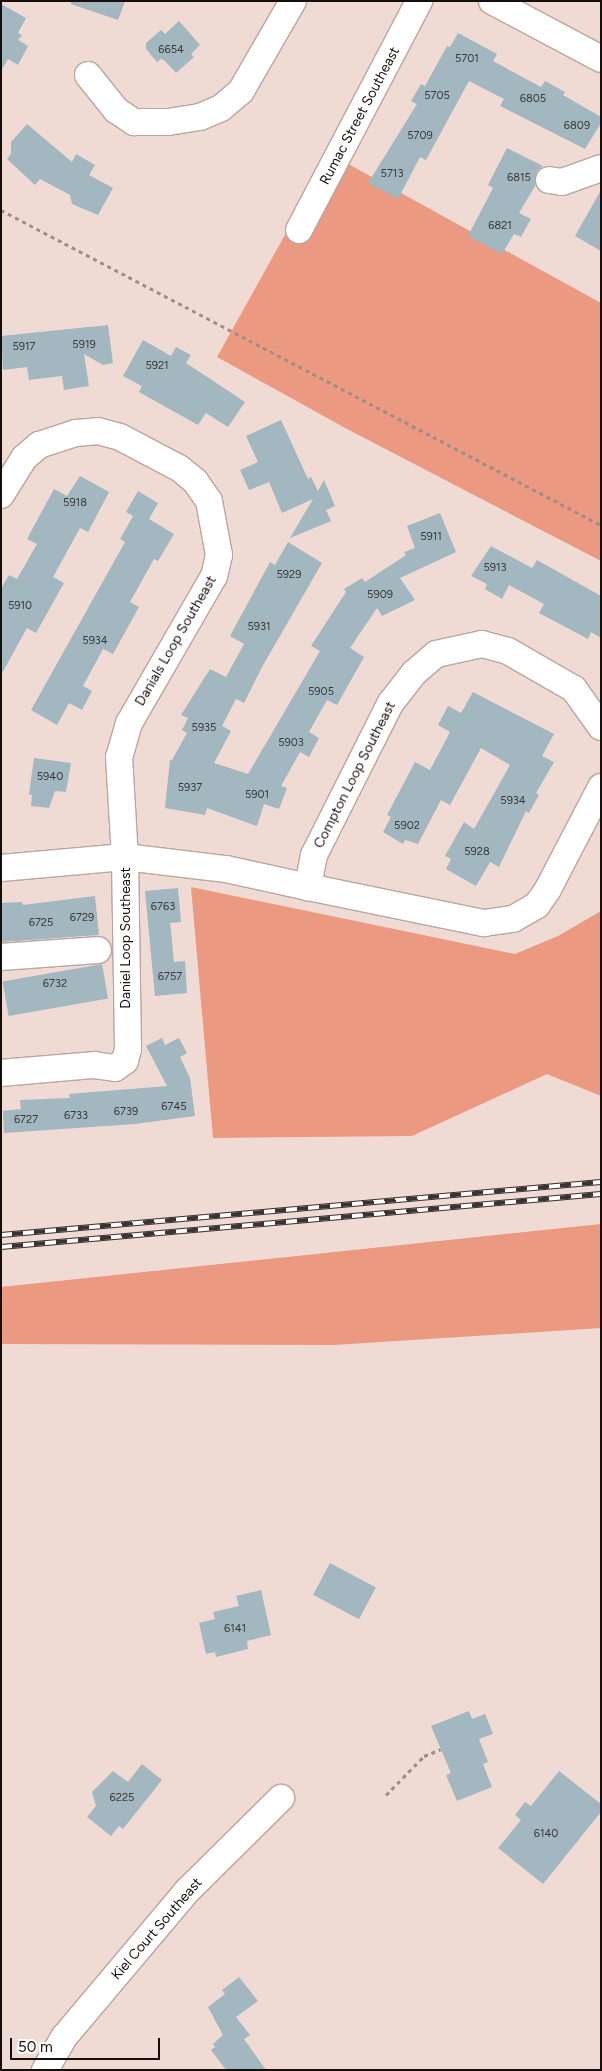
<!DOCTYPE html>
<html>
<head>
<meta charset="utf-8">
<style>
	body { margin:0 }
	#map { position:relative; width:602px; height:2071px; overflow:hidden; background:#f0dad4; font-family:Figtree,sans-serif }
	div>[style] { position:absolute }
	.forest>* { inset:0; background:#eb9980 }
	.building>* { inset:0; background:#a2b7bf; transform-origin:0 0 }
	.path>* { height:3px; margin-top:-1.5px; transform-origin:0; background:repeating-linear-gradient(90deg,#9d8d89 0 4px,transparent 0 8px) }
	.roads { filter:drop-shadow(1px 0 #baa59f) drop-shadow(-1px 0 #baa59f) drop-shadow(0 1px #baa59f) drop-shadow(0 -1px #baa59f) }
	.minor>* { height:26px; margin:-13px; padding:0 13px; transform-origin:13px; border-radius:13px; background:#fff }
	.rail>* { height:5.5px; margin-top:-2.75px; transform-origin:0; background:repeating-linear-gradient(90deg,#fff 0 11px,#3c3230 0 22px); box-sizing:border-box; border-block:1px solid #3c3230 }
	span { translate:-50% -50%; white-space:nowrap; text-align:center; line-height:1.15; -webkit-text-stroke:4px #fff; paint-order:stroke }
	.number-label { font-size:11px; color:#383839 }
	.number-label span { -webkit-text-stroke-width:0 }
	.street-label { font-size:14px; color:#150e0c }
	.frame { position:absolute; inset:0; border:2px solid #150e0c; pointer-events:none }
	.scale { position:absolute; left:10px; top:2038px; width:150px; height:22px; box-sizing:border-box; border:2px solid #150e0c; border-top:0; padding-left:6px; font-size:15px; line-height:18px; white-space:nowrap; color:#150e0c; -webkit-text-stroke:4px #fff; paint-order:stroke }
</style>
</head>
<body>
<div id="map">
	<div class="forest">
		<i style="clip-path:polygon(330px 154px,601px 303px,601px 561px,347px 429px,217px 357px)"></i>
		<i style="clip-path:polygon(191px 887px,515px 954px,558px 936px,601px 911px,601px 1096px,547px 1074px,412px 1136px,213px 1138px)"></i>
		<i style="clip-path:polygon(601px 1224px,601px 1328px,334px 1345px,1px 1344px,1px 1287px)"></i>
	</div>
	<div class="building">
		<i style="clip-path:polygon(71px 1px,125px 1px,118px 20px,71px 4px)"></i>
		<i style="clip-path:polygon(1px 4px,26px 18px,18px 33px,22px 35px,18px 40px,28px 46px,18px 65px,8px 59px,1px 71px)"></i>
		<i style="clip-path:polygon(179px 21px,200px 45px,191px 54px,194px 57px,176px 73px,165px 61px,161px 59px,157px 62px,146px 49px,146px 43px,161px 30px,165px 34px)"></i>
		<i style="clip-path:polygon(458px 33px,497px 54px,493px 61px,541px 87px,545px 81px,565px 92px,563px 95px,601px 117px,601px 123px,585px 149px,500px 106px,504px 99px,469px 81px,426px 160px,420px 157px,398px 199px,368px 183px,417px 104px,411px 101px,421px 84px,425px 86px,447px 46px,450px 47px)"></i>
		<i style="clip-path:polygon(27px 124px,72px 162px,76px 154px,95px 165px,89px 175px,113px 188px,98px 215px,72px 204px,70px 195px,40px 179px,35px 185px,7px 159px,11px 154px,11px 142px)"></i>
		<i style="clip-path:polygon(507px 148px,543px 166px,537px 171px,535px 186px,519px 213px,531px 219px,521px 237px,514px 234px,502px 254px,468px 236px,493px 188px,488px 185px)"></i>
		<i style="clip-path:polygon(601px 190px,601px 251px,575px 236px)"></i>
		<i style="clip-path:polygon(108px 325px,113px 363px,103px 365px,84px 354px,89px 386px,64px 390px,62px 376px,29px 380px,27px 367px,3px 370px,1px 336px)"></i>
		<i style="clip-path:polygon(143px 340px,171px 356px,176px 347px,191px 355px,186px 363px,245px 402px,228px 427px,206px 413px,198px 425px,139px 392px,142px 386px,123px 376px)"></i>
		<i style="clip-path:polygon(281px 420px,308px 479px,311px 477px,318px 491px,324px 480px,335px 506px,326px 510px,331px 521px,290px 538px,313px 499px,282px 513px,269px 482px,249px 490px,240px 470px,258px 462px,246px 436px)"></i>
		<i style="clip-path:polygon(80px 476px,109px 492px,88px 532px,80px 528px,53px 577px,64px 583px,36px 633px,27px 628px,1px 675px,1px 589px,9px 575px,17px 579px,37px 544px,27px 539px,54px 489px,67px 496px)"></i>
		<i style="clip-path:polygon(138px 491px,158px 503px,149px 519px,174px 534px,158px 561px,154px 559px,130px 602px,139px 607px,113px 654px,103px 649px,83px 686px,92px 691px,82px 710px,69px 703px,57px 725px,31px 710px,125px 542px,120px 539px,133px 516px,126px 512px)"></i>
		<i style="clip-path:polygon(440px 513px,456px 552px,400px 578px,415px 600px,382px 616px,377px 608px,350px 648px,364px 657px,337px 705px,327px 700px,309px 732px,319px 738px,309px 757px,300px 752px,281px 786px,287px 788px,279px 809px,264px 804px,257px 826px,207px 808px,205px 815px,165px 808px,170px 760px,172px 760px,187px 733px,182px 730px,188px 718px,181px 715px,210px 669px,226px 677px,244px 644px,230px 636px,270px 562px,275px 565px,288px 542px,322px 563px,262px 667px,244px 703px,236px 699px,222px 726px,231px 731px,214px 763px,248px 774px,320px 651px,311px 646px,346px 592px,344px 589px,362px 578px,365px 582px,406px 555px,404px 552px,415px 548px,407px 526px)"></i>
		<i style="clip-path:polygon(491px 546px,532px 568px,537px 560px,601px 596px,601px 638px,591px 632px,588px 639px,539px 613px,544px 604px,509px 585px,502px 599px,485px 589px,487px 584px,471px 576px)"></i>
		<i style="clip-path:polygon(473px 692px,554px 734px,542px 756px,554px 762px,536px 793px,539px 795px,529px 813px,526px 811px,499px 867px,490px 862px,476px 886px,446px 869px,451px 859px,445px 856px,464px 822px,474px 829px,510px 765px,481px 748px,450px 805px,441px 800px,418px 844px,405px 840px,403px 844px,383px 832px,391px 817px,387px 815px,415px 762px,430px 770px,450px 732px,438px 725px,448px 706px,461px 713px)"></i>
		<i style="clip-path:polygon(34px 758px,71px 763px,66px 792px,55px 791px,49px 808px,31px 806px,32px 795px,29px 794px)"></i>
		<i style="clip-path:polygon(178px 888px,181px 922px,170px 923px,171px 931px,174px 962px,185px 961px,187px 993px,155px 996px,145px 891px)"></i>
		<i style="clip-path:polygon(95px 896px,99px 935px,1px 942px,1px 903px,22px 902px,23px 905px)"></i>
		<i style="left:102px;top:964px;width:35px;height:101px;rotate:80deg"></i>
		<i style="clip-path:polygon(162px 1038px,165px 1045px,179px 1038px,187px 1053px,180px 1057px,190px 1078px,195px 1116px,135px 1124px,4px 1133px,3px 1111px,21px 1109px,20px 1100px,70px 1098px,69px 1094px,167px 1086px,146px 1046px)"></i>
		<i style="left:330px;top:1563px;width:52px;height:36px;rotate:28deg"></i>
		<i style="clip-path:polygon(261px 1590px,271px 1635px,247px 1641px,248px 1649px,216px 1657px,215px 1652px,206px 1654px,199px 1623px,215px 1619px,213px 1612px,239px 1606px,236px 1596px)"></i>
		<i style="clip-path:polygon(469px 1711px,472px 1719px,485px 1714px,493px 1734px,479px 1739px,488px 1762px,483px 1764px,492px 1787px,457px 1801px,446px 1775px,451px 1773px,431px 1726px)"></i>
		<i style="clip-path:polygon(142px 1764px,162px 1780px,123px 1829px,119px 1826px,111px 1836px,87px 1817px,96px 1806px,92px 1792px,113px 1771px,128px 1782px)"></i>
		<i style="clip-path:polygon(559px 1771px,601px 1804px,601px 1812px,543px 1884px,498px 1848px,521px 1820px,515px 1815px,525px 1802px,531px 1806px)"></i>
		<i style="clip-path:polygon(239px 1977px,258px 2001px,236px 2017px,250px 2035px,244px 2039px,266px 2070px,226px 2070px,211px 2050px,215px 2047px,213px 2044px,223px 2035px,208px 2007px,225px 1994px,222px 1990px)"></i>
	</div>
	<div class="path">
		<i style="left:1px;top:210px;width:678px;rotate:27.7deg"></i>
		<i style="left:386px;top:1795px;width:54px;rotate:-45.7deg"></i>
		<i style="left:424px;top:1756px;width:18px;rotate:-22deg"></i>
	</div>
	<div class="roads">
		<div class="minor">
			<i style="left:492px;top:1px;width:123px;rotate:28deg"></i>
			<i style="left:88px;top:75px;width:45px;rotate:51.3deg"></i>
			<i style="left:116px;top:110px;width:22px;rotate:34deg"></i>
			<i style="left:134px;top:122px;width:34px"></i>
			<i style="left:168px;top:122px;width:32px;rotate:-9deg"></i>
			<i style="left:200px;top:117px;width:23px;rotate:-23deg"></i>
			<i style="left:221px;top:108px;width:26px;rotate:-40deg"></i>
			<i style="left:241px;top:91px;width:104px;rotate:-60deg"></i>
			<i style="left:549px;top:180px;width:13px;rotate:9deg"></i>
			<i style="left:562px;top:182px;width:41px;rotate:-19.7deg"></i>
			<i style="left:299px;top:230px;width:259px;rotate:-62.3deg"></i>
			<i style="left:1px;top:495px;width:44px;rotate:-58.1deg"></i>
			<i style="left:24px;top:458px;width:20px;rotate:-41deg"></i>
			<i style="left:39px;top:445px;width:39px;rotate:-18deg"></i>
			<i style="left:76px;top:433px;width:22px;rotate:-5deg"></i>
			<i style="left:98px;top:431px;width:23px;rotate:15deg"></i>
			<i style="left:120px;top:437px;width:67px;rotate:27.7deg"></i>
			<i style="left:179px;top:468px;width:21px;rotate:39deg"></i>
			<i style="left:195px;top:481px;width:24px;rotate:55deg"></i>
			<i style="left:209px;top:501px;width:55px;rotate:79.5deg"></i>
			<i style="left:219px;top:555px;width:22px;rotate:103deg"></i>
			<i style="left:214px;top:576px;width:170px;rotate:120deg"></i>
			<i style="left:129px;top:723px;width:35px;rotate:106deg"></i>
			<i style="left:119px;top:757px;width:100px;rotate:86.6deg"></i>
			<i style="left:125px;top:857px;width:192px;rotate:89.1deg"></i>
			<i style="left:128px;top:1049px;width:12px;rotate:104deg"></i>
			<i style="left:125px;top:1061px;width:12px;rotate:145deg"></i>
			<i style="left:115px;top:1068px;width:21px;rotate:-172deg"></i>
			<i style="left:94px;top:1065px;width:93px;rotate:175.1deg"></i>
			<i style="left:601px;top:727px;width:47px;rotate:-125.4deg"></i>
			<i style="left:574px;top:689px;width:76px;rotate:-150.1deg"></i>
			<i style="left:508px;top:651px;width:27px;rotate:-165deg"></i>
			<i style="left:482px;top:644px;width:47px;rotate:167.7deg"></i>
			<i style="left:436px;top:654px;width:29px;rotate:139deg"></i>
			<i style="left:414px;top:673px;width:37px;rotate:128deg"></i>
			<i style="left:391px;top:702px;width:171px;rotate:116.7deg"></i>
			<i style="left:314px;top:855px;width:33px;rotate:101deg"></i>
			<i style="left:308px;top:887px;width:180px;rotate:11.6deg"></i>
			<i style="left:484px;top:923px;width:29px;rotate:-8deg"></i>
			<i style="left:513px;top:919px;width:28px;rotate:-30deg"></i>
			<i style="left:537px;top:905px;width:19px;rotate:-55deg"></i>
			<i style="left:548px;top:889px;width:115px;rotate:-62.5deg"></i>
			<i style="left:1px;top:868px;width:124px;rotate:-5.1deg"></i>
			<i style="left:125px;top:857px;width:102px;rotate:6.8deg"></i>
			<i style="left:226px;top:869px;width:84px;rotate:12.4deg"></i>
			<i style="left:1px;top:957px;width:97px;rotate:-4.1deg"></i>
			<i style="left:45px;top:2070px;width:39px;rotate:-60deg"></i>
			<i style="left:65px;top:2036px;width:191px;rotate:-49.9deg"></i>
			<i style="left:188px;top:1890px;width:131px;rotate:-44.7deg"></i>
		</div>
	</div>
	<div class="rail">
		<i style="left:1px;top:1235px;width:602px;rotate:-5.05deg"></i>
		<i style="left:1px;top:1247px;width:602px;rotate:-5.05deg"></i>
	</div>
	<div class="number-label">
		<span style="left:171px;top:50px">6654</span>
		<span style="left:467px;top:59px">5701</span>
		<span style="left:437px;top:96px">5705</span>
		<span style="left:533px;top:99px">6805</span>
		<span style="left:577px;top:126px">6809</span>
		<span style="left:420px;top:136px">5709</span>
		<span style="left:392px;top:174px">5713</span>
		<span style="left:519px;top:178px">6815</span>
		<span style="left:500px;top:226px">6821</span>
		<span style="left:84px;top:345px">5919</span>
		<span style="left:24px;top:347px">5917</span>
		<span style="left:157px;top:366px">5921</span>
		<span style="left:75px;top:503px">5918</span>
		<span style="left:431px;top:537px">5911</span>
		<span style="left:495px;top:568px">5913</span>
		<span style="left:289px;top:575px">5929</span>
		<span style="left:380px;top:595px">5909</span>
		<span style="left:20px;top:606px">5910</span>
		<span style="left:259px;top:627px">5931</span>
		<span style="left:95px;top:641px">5934</span>
		<span style="left:321px;top:692px">5905</span>
		<span style="left:204px;top:728px">5935</span>
		<span style="left:291px;top:743px">5903</span>
		<span style="left:50px;top:777px">5940</span>
		<span style="left:190px;top:788px">5937</span>
		<span style="left:257px;top:795px">5901</span>
		<span style="left:513px;top:801px">5934</span>
		<span style="left:407px;top:826px">5902</span>
		<span style="left:477px;top:852px">5928</span>
		<span style="left:163px;top:907px">6763</span>
		<span style="left:82px;top:918px">6729</span>
		<span style="left:41px;top:923px">6725</span>
		<span style="left:170px;top:977px">6757</span>
		<span style="left:55px;top:984px">6732</span>
		<span style="left:174px;top:1107px">6745</span>
		<span style="left:126px;top:1112px">6739</span>
		<span style="left:76px;top:1116px">6733</span>
		<span style="left:26px;top:1120px">6727</span>
		<span style="left:235px;top:1629px">6141</span>
		<span style="left:122px;top:1798px">6225</span>
		<span style="left:546px;top:1834px">6140</span>
	</div>
	<div class="street-label">
		<span style="left:360px;top:116px;rotate:-62deg">Rumac Street Southeast</span>
		<span style="left:176px;top:641px;rotate:-60deg">Danials Loop Southeast</span>
		<span style="left:355px;top:775px;rotate:-63deg">Compton Loop Southeast</span>
		<span style="left:126px;top:938px;rotate:-90deg">Daniel Loop Southeast</span>
		<span style="left:157px;top:1929px;rotate:-49deg">Kiel Court Southeast</span>
	</div>
	<div class="frame"></div>
	<div class="scale">50 m</div>
</div>
</body>
</html>
